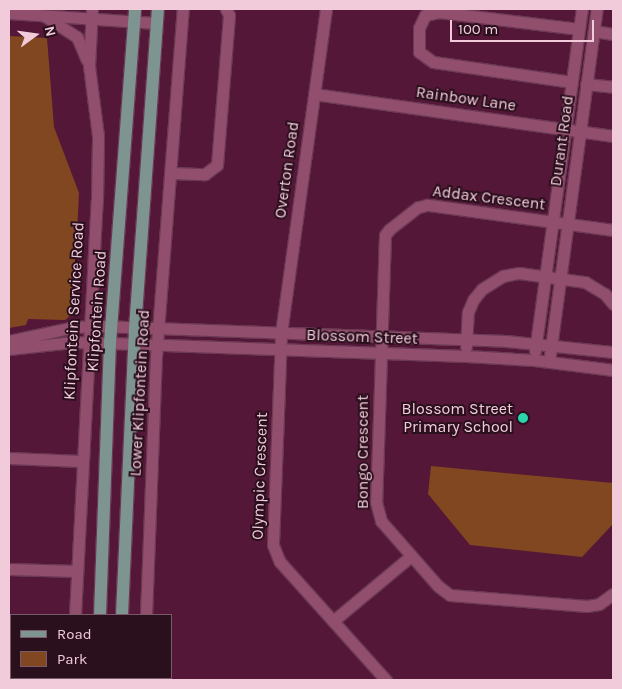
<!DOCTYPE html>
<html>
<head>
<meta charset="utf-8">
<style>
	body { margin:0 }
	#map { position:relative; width:622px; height:689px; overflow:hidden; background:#541737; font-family:Karla,sans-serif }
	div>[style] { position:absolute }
	.green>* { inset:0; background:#814720 }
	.roads { filter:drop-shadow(1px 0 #6b3954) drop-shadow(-1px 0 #6b3954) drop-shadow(0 1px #6b3954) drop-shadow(0 -1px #6b3954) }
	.minor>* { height:11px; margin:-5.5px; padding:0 5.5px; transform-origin:5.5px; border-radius:5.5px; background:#914e6d }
	.major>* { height:12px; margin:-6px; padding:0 6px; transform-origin:6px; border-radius:6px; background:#7d9491 }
	.dots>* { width:14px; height:14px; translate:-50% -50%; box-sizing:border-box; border:2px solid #2a0f1c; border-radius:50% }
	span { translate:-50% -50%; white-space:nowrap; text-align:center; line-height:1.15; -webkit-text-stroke:4px #2a0f1c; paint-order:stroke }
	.street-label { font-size:16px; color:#f2cbdb }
	.poi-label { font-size:16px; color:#f2cbdb }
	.right { translate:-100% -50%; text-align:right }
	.frame { position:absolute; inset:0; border:10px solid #f2cbdb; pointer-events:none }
	.legend { position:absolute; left:10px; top:614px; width:162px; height:65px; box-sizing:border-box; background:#2a0f1c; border:1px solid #7a5a68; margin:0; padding:6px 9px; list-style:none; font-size:15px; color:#f2cbdb }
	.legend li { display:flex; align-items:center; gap:10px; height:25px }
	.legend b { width:25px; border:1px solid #7a5a68 }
	.north { position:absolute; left:10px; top:10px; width:50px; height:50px; -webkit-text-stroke:4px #2a0f1c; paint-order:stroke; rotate:76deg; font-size:14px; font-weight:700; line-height:20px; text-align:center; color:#f2cbdb }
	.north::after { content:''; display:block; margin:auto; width:18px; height:22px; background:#f2cbdb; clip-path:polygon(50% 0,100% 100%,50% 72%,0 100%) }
	.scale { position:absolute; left:450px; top:20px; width:144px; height:22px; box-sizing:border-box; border:2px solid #f2cbdb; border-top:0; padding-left:6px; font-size:15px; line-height:18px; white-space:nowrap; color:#f2cbdb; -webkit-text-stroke:4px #2a0f1c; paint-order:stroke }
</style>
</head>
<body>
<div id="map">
	<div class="green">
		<i style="clip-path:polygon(9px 36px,47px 38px,54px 127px,79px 193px,73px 313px,65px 320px,28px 319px,26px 325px,9px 328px)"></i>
		<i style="clip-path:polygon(431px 466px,613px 483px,613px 524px,582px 557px,470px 545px,428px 494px)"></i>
	</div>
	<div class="roads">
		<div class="minor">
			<i style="left:326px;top:9px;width:329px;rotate:97.9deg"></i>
			<i style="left:281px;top:335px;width:210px;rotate:92.2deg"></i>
			<i style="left:273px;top:545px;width:18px;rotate:68deg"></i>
			<i style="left:280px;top:562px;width:159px;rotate:48.1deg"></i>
			<i style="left:9px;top:13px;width:147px;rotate:3.9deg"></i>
			<i style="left:46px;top:17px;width:37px;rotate:33deg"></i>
			<i style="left:77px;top:37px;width:25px;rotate:67deg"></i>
			<i style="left:594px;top:31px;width:19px;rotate:9deg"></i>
			<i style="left:572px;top:82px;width:140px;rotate:-171.8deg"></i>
			<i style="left:433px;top:62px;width:17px;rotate:-144deg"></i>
			<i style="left:419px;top:52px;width:24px;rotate:-90deg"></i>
			<i style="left:419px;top:28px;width:14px;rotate:-65deg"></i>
			<i style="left:425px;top:15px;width:14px;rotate:-12deg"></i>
			<i style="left:439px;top:12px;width:141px;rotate:6.9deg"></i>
			<i style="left:586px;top:84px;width:27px;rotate:6deg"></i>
			<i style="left:314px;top:94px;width:302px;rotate:8deg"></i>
			<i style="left:171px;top:173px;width:34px;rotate:2deg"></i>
			<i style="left:205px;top:174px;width:15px;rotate:-37deg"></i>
			<i style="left:217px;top:165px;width:150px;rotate:-85.4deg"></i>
			<i style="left:229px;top:15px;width:7px;rotate:-117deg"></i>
			<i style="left:613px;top:230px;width:188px;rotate:-172.3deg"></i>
			<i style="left:427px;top:205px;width:9px;rotate:167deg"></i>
			<i style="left:418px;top:207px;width:37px;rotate:142deg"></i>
			<i style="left:389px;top:230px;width:6px;rotate:129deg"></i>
			<i style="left:385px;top:235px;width:267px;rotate:91.9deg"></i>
			<i style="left:376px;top:502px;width:20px;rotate:75deg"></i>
			<i style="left:381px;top:521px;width:86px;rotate:48.8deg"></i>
			<i style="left:438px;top:586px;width:15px;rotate:37deg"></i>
			<i style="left:450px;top:595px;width:137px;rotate:4.6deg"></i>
			<i style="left:587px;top:606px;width:12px;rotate:-9deg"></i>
			<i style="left:599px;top:604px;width:17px;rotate:-36deg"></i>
			<i style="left:9px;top:341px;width:66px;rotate:-12.2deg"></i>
			<i style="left:74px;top:327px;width:26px;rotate:-2deg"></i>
			<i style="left:100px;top:326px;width:406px;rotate:2.1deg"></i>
			<i style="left:506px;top:341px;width:108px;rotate:5.9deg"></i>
			<i style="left:466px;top:347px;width:35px;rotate:-87deg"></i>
			<i style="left:468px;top:312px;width:13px;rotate:-67deg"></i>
			<i style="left:473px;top:300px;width:14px;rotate:-51deg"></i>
			<i style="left:482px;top:289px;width:25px;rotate:-32deg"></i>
			<i style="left:503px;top:276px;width:16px;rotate:-11deg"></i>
			<i style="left:519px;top:273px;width:67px;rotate:7.8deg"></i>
			<i style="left:585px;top:282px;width:23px;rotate:31deg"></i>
			<i style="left:605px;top:294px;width:13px;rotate:51deg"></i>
			<i style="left:9px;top:349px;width:64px;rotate:-6.2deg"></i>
			<i style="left:73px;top:342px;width:37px;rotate:2deg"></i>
			<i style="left:110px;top:343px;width:356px;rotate:2.1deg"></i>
			<i style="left:466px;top:356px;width:68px;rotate:3.4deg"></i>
			<i style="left:534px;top:360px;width:80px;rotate:7.2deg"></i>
			<i style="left:535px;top:351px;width:345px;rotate:-82.2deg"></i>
			<i style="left:549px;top:362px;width:356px;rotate:-82.3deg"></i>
			<i style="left:9px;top:458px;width:72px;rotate:2.4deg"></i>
			<i style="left:9px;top:569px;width:68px;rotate:1.7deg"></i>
			<i style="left:75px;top:615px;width:415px;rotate:-87deg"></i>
			<i style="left:97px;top:201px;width:65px;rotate:-89.1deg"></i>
			<i style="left:98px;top:136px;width:71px;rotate:-97.3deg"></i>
			<i style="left:89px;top:66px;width:57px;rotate:-87deg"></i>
			<i style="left:146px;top:615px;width:258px;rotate:-87.8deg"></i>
			<i style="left:156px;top:357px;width:349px;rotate:-85.6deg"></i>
			<i style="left:333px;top:621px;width:102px;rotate:-39.8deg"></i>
			<i style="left:9px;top:676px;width:2px"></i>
			<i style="left:58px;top:678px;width:13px"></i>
			<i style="left:143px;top:680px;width:2px;rotate:-90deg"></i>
		</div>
		<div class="major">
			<i style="left:100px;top:615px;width:272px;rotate:-87.9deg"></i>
			<i style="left:110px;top:343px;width:335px;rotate:-85.7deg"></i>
			<i style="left:122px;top:615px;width:286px;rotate:-87.4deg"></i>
			<i style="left:135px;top:329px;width:321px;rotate:-85.9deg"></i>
			<i style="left:97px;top:680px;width:2px;rotate:-90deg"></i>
			<i style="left:119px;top:680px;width:2px;rotate:-90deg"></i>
		</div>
	</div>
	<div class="dots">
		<i style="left:523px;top:418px;background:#2bd5ac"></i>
	</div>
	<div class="street-label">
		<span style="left:466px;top:99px;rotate:8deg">Rainbow Lane</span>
		<span style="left:562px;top:141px;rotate:-82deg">Durant Road</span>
		<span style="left:287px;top:170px;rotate:-82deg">Overton Road</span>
		<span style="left:489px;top:198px;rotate:7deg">Addax Crescent</span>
		<span style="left:74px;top:311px;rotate:-87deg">Klipfontein Service Road</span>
		<span style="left:97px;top:311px;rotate:-86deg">Klipfontein Road</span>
		<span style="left:362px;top:337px;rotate:2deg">Blossom Street</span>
		<span style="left:140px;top:393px;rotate:-87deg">Lower Klipfontein Road</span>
		<span style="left:363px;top:452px;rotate:-90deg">Bongo Crescent</span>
		<span style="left:260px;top:476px;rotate:-88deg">Olympic Crescent</span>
	</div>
	<div class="poi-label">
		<span class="right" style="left:513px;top:418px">Blossom Street<br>Primary School</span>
	</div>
	<div class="frame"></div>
	<ul class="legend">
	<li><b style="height:6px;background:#7d9491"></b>Road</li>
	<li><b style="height:14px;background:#814720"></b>Park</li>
	</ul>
	<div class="north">N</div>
	<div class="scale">100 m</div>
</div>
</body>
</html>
